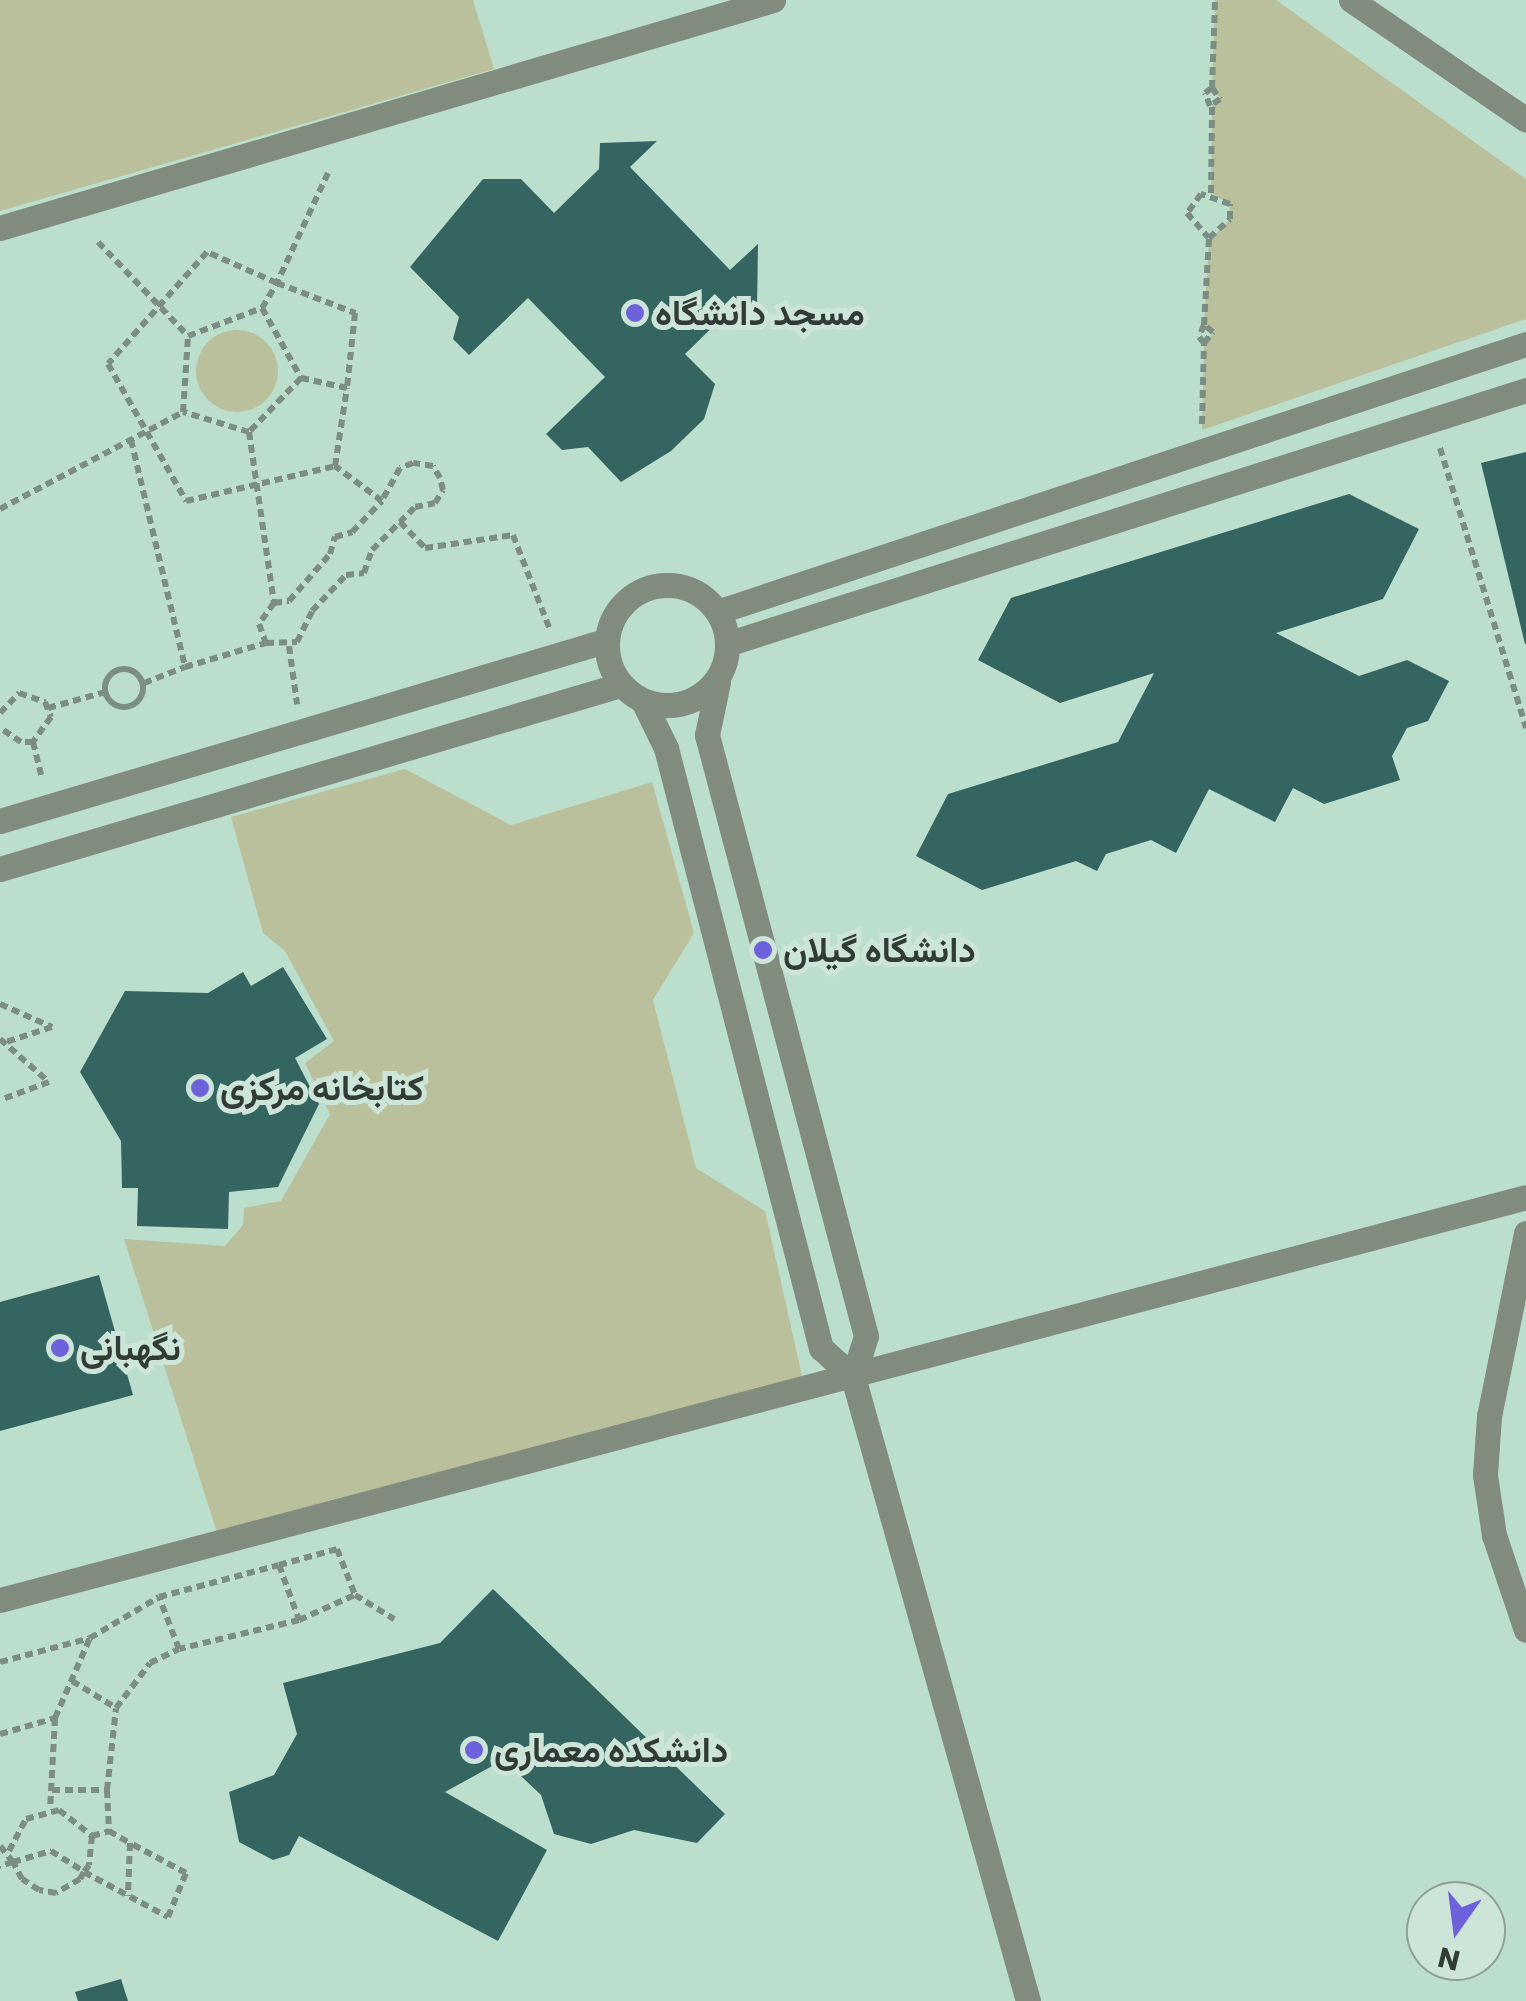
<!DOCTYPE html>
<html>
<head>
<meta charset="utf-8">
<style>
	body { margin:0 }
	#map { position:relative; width:1526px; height:2001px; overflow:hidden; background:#cce5d8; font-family:Poppins,Vazirmatn,sans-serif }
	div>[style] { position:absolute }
	.built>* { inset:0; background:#bcdecd }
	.green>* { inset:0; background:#bac09b }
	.round { border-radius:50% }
	.building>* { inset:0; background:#356560 }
	.path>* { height:6px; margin-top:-3px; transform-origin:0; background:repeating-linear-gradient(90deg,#7c8d84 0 8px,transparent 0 13px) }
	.path>.ring { margin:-3px; padding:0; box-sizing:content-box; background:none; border:6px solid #7c8d84; border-radius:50% }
	.minor>* { height:25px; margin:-12.5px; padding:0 12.5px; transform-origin:12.5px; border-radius:12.5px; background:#818c7f }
	.minor>.ring { margin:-12.5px; padding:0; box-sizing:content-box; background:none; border:25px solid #818c7f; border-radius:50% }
	.dots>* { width:28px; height:28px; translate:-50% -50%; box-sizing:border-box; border:5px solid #cce5d8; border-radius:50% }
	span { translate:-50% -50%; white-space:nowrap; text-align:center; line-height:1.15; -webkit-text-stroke:10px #cce5d8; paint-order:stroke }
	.poi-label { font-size:35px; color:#323c37; font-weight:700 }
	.left { translate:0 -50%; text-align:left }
	.north { position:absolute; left:1406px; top:1881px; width:100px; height:100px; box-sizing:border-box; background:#cce5d8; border:2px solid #8ea198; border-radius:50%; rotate:194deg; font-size:28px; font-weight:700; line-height:40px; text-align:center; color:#323c37 }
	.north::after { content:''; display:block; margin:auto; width:35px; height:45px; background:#6d62dc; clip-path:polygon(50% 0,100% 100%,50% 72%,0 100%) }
</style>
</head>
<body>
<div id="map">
	<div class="built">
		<i style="clip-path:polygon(evenodd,0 0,1526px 0,1526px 2001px,0 2001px,0 0,1426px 1901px,1486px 1901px,1486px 1961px,1426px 1961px,1426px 1901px)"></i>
	</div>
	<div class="green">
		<i style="clip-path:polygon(0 0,473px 0,494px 69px,0 211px)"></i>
		<i style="clip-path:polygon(1215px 0,1276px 0,1526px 179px,1526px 319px,1202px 430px,1204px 343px,1213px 332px,1204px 325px,1209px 241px,1230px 219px,1229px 204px,1211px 193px,1212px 105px,1220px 99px,1212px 88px)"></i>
		<i class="round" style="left:196px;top:330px;width:82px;height:82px"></i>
		<i style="clip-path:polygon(405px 769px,511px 825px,652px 782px,694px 933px,653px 1000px,696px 1168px,765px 1211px,805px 1389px,220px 1542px,124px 1239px,225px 1246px,243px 1225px,244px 1208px,281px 1201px,330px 1114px,305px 1063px,334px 1041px,285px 951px,263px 933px,231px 817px)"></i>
	</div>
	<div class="building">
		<i style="clip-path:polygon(657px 141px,630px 167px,730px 270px,758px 244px,757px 309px,733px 307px,685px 354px,715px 384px,704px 419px,671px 451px,621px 482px,588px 447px,562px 450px,546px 434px,605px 377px,528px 298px,469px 355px,453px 339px,459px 317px,410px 267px,483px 179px,521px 179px,554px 213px,599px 169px,600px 143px)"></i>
		<i style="clip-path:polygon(1526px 452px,1526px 644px,1525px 644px,1481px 463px)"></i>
		<i style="clip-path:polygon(1349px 494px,1419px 529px,1383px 599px,1276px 633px,1359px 676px,1407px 660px,1449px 681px,1428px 721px,1407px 728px,1392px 756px,1400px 780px,1324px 804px,1293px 788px,1275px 822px,1209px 789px,1176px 853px,1151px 840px,1106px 854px,1097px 871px,1076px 861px,982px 890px,916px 856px,948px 794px,1118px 742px,1154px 673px,1060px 703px,978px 660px,1011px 598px)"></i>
		<i style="clip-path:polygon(283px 967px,327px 1039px,295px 1058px,319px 1104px,278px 1187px,229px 1192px,228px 1229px,137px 1226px,138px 1188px,122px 1188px,121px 1141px,80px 1072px,125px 991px,208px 993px,243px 972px,251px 986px)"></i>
		<i style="clip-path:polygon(99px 1275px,133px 1395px,0 1431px,0 1302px)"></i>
		<i style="clip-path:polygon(493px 1589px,725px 1814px,697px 1843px,634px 1830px,591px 1844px,554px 1834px,541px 1795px,521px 1776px,494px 1765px,445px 1792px,547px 1850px,498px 1941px,299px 1836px,289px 1855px,273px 1860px,239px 1842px,229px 1792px,274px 1775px,297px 1734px,283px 1683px,440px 1643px)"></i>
		<i style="clip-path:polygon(121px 1979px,128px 2001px,78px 2001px,75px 1992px)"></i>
	</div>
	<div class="path">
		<i style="left:1212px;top:88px;width:14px;rotate:54deg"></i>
		<i style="left:1220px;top:99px;width:12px;rotate:145deg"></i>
		<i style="left:1210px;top:106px;width:14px;rotate:-111deg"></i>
		<i style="left:1205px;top:93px;width:9px;rotate:-36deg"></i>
		<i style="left:1212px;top:88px;width:88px;rotate:-88deg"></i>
		<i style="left:328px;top:173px;width:121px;rotate:114.9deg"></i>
		<i style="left:277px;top:283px;width:84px;rotate:21deg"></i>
		<i style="left:355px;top:313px;width:75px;rotate:96.1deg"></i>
		<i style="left:347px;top:388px;width:47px;rotate:-167.7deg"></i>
		<i style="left:301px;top:378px;width:75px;rotate:133.9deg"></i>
		<i style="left:249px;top:432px;width:69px;rotate:-163.1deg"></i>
		<i style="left:183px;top:412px;width:76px;rotate:-86.2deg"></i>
		<i style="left:188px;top:336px;width:79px;rotate:-20.7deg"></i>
		<i style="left:262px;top:308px;width:29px;rotate:-59deg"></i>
		<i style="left:277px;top:283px;width:77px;rotate:-156.1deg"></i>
		<i style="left:207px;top:252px;width:149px;rotate:131.5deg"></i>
		<i style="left:108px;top:364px;width:158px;rotate:60.3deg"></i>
		<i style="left:186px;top:501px;width:153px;rotate:-13.2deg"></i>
		<i style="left:1211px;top:193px;width:88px;rotate:-89.3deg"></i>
		<i style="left:98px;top:242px;width:130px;rotate:46.2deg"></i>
		<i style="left:262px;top:308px;width:80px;rotate:60.9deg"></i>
		<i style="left:1204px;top:325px;width:87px;rotate:-86.7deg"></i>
		<i style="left:1209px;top:238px;width:28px;rotate:-42deg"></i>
		<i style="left:1230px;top:219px;width:15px;rotate:-90deg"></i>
		<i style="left:1230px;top:204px;width:31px;rotate:-161deg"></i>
		<i style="left:1201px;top:194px;width:24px;rotate:126deg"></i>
		<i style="left:1187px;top:213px;width:33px;rotate:49deg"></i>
		<i style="left:1202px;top:424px;width:81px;rotate:-88.6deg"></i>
		<i style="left:1204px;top:343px;width:14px;rotate:-51deg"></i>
		<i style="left:1213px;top:332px;width:11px;rotate:-142deg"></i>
		<i style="left:1204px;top:325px;width:13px;rotate:113deg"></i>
		<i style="left:1199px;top:337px;width:8px;rotate:50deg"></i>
		<i style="left:249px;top:432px;width:173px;rotate:81.7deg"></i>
		<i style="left:274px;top:603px;width:26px;rotate:126deg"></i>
		<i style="left:259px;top:624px;width:20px;rotate:70deg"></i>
		<i style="left:266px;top:643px;width:31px;rotate:-2deg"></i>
		<i style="left:297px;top:642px;width:34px;rotate:-64deg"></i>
		<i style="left:312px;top:611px;width:50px;rotate:-46.6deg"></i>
		<i style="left:346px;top:575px;width:18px;rotate:-6deg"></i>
		<i style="left:364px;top:573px;width:24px;rotate:-71deg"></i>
		<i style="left:372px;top:550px;width:61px;rotate:-45deg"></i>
		<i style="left:415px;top:507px;width:20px;rotate:-11deg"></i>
		<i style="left:435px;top:503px;width:15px;rotate:-58deg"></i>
		<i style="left:443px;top:490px;width:12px;rotate:-104deg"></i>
		<i style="left:440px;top:478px;width:14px;rotate:-120deg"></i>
		<i style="left:433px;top:466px;width:20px;rotate:-171deg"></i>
		<i style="left:413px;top:463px;width:14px;rotate:159deg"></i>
		<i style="left:400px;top:468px;width:38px;rotate:119deg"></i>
		<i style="left:131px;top:440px;width:233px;rotate:76.6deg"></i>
		<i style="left:185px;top:667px;width:84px;rotate:-16.5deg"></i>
		<i style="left:1440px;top:448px;width:293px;rotate:72.9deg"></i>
		<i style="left:0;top:509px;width:207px;rotate:-27.9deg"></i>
		<i style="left:400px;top:522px;width:36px;rotate:46deg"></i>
		<i style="left:425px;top:548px;width:89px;rotate:-8.4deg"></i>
		<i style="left:513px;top:535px;width:102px;rotate:68.7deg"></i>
		<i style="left:274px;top:603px;width:15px;rotate:-8deg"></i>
		<i style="left:289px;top:601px;width:62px;rotate:-48.9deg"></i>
		<i style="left:330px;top:554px;width:18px;rotate:-74deg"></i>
		<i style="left:335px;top:537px;width:18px;rotate:-16deg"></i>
		<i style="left:352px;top:532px;width:43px;rotate:-45.9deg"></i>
		<i style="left:382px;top:501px;width:59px;rotate:-143.3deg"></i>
		<i style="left:335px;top:466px;width:79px;rotate:-81.3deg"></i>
		<i style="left:289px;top:646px;width:59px;rotate:82.1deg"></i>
		<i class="ring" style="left:105px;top:669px;width:32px;height:32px"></i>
		<i style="left:144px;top:683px;width:44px;rotate:-21.3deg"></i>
		<i style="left:48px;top:708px;width:59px;rotate:-15.7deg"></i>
		<i style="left:0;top:713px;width:28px;rotate:-46deg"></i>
		<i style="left:19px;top:693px;width:28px;rotate:19deg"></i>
		<i style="left:45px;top:702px;width:16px;rotate:68deg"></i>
		<i style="left:51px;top:717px;width:31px;rotate:126deg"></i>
		<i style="left:33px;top:742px;width:12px;rotate:180deg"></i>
		<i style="left:21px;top:742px;width:25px;rotate:-146deg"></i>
		<i style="left:33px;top:742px;width:37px;rotate:76deg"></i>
		<i style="left:0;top:1004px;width:57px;rotate:23.9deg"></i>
		<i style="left:52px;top:1027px;width:48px;rotate:161.9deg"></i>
		<i style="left:0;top:1039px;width:65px;rotate:41.3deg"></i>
		<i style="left:49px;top:1082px;width:52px;rotate:159.8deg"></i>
		<i style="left:279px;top:1565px;width:60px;rotate:-15.4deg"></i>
		<i style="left:337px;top:1549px;width:49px;rotate:68.6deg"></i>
		<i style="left:299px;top:1620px;width:61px;rotate:-24.1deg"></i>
		<i style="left:355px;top:1595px;width:46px;rotate:31.6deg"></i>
		<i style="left:0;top:1662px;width:93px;rotate:-14.9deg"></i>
		<i style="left:90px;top:1638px;width:80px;rotate:-30.7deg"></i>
		<i style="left:159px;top:1597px;width:124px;rotate:-14.9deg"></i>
		<i style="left:279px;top:1565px;width:59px;rotate:70deg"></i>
		<i style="left:299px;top:1620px;width:123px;rotate:166.4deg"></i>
		<i style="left:179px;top:1649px;width:56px;rotate:-111deg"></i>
		<i style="left:72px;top:1681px;width:52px;rotate:31.5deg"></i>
		<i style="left:55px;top:1718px;width:87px;rotate:-66.4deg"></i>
		<i style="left:0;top:1734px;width:57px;rotate:-16.2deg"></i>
		<i style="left:55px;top:1718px;width:91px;rotate:93.1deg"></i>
		<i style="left:52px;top:1790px;width:55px"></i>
		<i style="left:107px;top:1790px;width:41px;rotate:87.2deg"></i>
		<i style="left:107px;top:1790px;width:82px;rotate:-83.7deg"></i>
		<i style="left:116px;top:1708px;width:56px;rotate:-52.9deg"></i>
		<i style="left:150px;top:1663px;width:32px;rotate:-26deg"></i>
		<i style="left:92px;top:1836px;width:18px;rotate:-16deg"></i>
		<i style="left:109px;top:1831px;width:24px;rotate:30deg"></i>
		<i style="left:0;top:1846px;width:21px;rotate:51deg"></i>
		<i style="left:13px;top:1862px;width:14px;rotate:163deg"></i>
		<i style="left:9px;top:1851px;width:36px;rotate:-62deg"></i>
		<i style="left:26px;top:1819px;width:34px;rotate:-15deg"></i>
		<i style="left:59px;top:1810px;width:42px;rotate:38.2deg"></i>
		<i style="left:92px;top:1836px;width:29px;rotate:96deg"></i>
		<i style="left:89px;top:1865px;width:9px;rotate:126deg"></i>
		<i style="left:84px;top:1872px;width:8px;rotate:120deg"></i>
		<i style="left:80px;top:1879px;width:28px;rotate:150deg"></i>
		<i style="left:56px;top:1893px;width:17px;rotate:-170deg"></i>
		<i style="left:39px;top:1890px;width:20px;rotate:-147deg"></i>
		<i style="left:22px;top:1879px;width:19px;rotate:-118deg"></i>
		<i style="left:13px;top:1862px;width:40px;rotate:-16deg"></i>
		<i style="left:51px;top:1851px;width:39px;rotate:32deg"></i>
		<i style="left:84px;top:1872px;width:95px;rotate:28.2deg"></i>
		<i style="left:168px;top:1917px;width:48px;rotate:-67.8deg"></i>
		<i style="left:186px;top:1873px;width:64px;rotate:-151.8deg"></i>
		<i style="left:130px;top:1843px;width:53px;rotate:92.2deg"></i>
	</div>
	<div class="minor">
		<i style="left:1351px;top:0;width:212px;rotate:34.4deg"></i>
		<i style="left:0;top:228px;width:806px;rotate:-16.43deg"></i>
		<i class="ring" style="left:607px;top:585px;width:95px;height:95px"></i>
		<i style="left:720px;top:611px;width:849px;rotate:-18.33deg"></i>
		<i style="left:730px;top:643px;width:835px;rotate:-17.63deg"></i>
		<i style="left:644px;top:703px;width:50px;rotate:63.9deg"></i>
		<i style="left:666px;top:748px;width:620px;rotate:75.52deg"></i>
		<i style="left:821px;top:1348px;width:43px;rotate:42.2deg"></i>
		<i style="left:853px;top:1377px;width:43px;rotate:-72.4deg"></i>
		<i style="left:866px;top:1336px;width:622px;rotate:-104.82deg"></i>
		<i style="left:707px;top:735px;width:54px;rotate:-78.3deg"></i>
		<i style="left:0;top:821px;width:631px;rotate:-16.57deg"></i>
		<i style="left:0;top:869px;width:647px;rotate:-16.53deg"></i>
		<i style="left:1526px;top:1233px;width:187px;rotate:101.4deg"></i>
		<i style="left:1489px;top:1416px;width:59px;rotate:93.9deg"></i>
		<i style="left:1485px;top:1475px;width:61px;rotate:81.5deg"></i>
		<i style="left:1494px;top:1535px;width:100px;rotate:71.4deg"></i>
		<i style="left:853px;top:1377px;width:648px;rotate:74.33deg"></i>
		<i style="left:0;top:1600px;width:1578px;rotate:-14.79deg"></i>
	</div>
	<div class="dots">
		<i style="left:635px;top:313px;background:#6d62dc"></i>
		<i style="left:763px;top:950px;background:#6d62dc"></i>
		<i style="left:200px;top:1088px;background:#6d62dc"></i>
		<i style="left:60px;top:1348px;background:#6d62dc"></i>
		<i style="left:474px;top:1750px;background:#6d62dc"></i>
	</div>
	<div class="poi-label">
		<span class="left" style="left:655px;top:313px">مسجد دانشگاه</span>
		<span class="left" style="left:783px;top:950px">دانشگاه گیلان</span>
		<span class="left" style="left:220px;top:1088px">کتابخانه مرکزی</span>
		<span class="left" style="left:80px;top:1348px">نگهبانی</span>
		<span class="left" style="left:494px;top:1750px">دانشکده معماری</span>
	</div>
	<div class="north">N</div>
</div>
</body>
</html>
